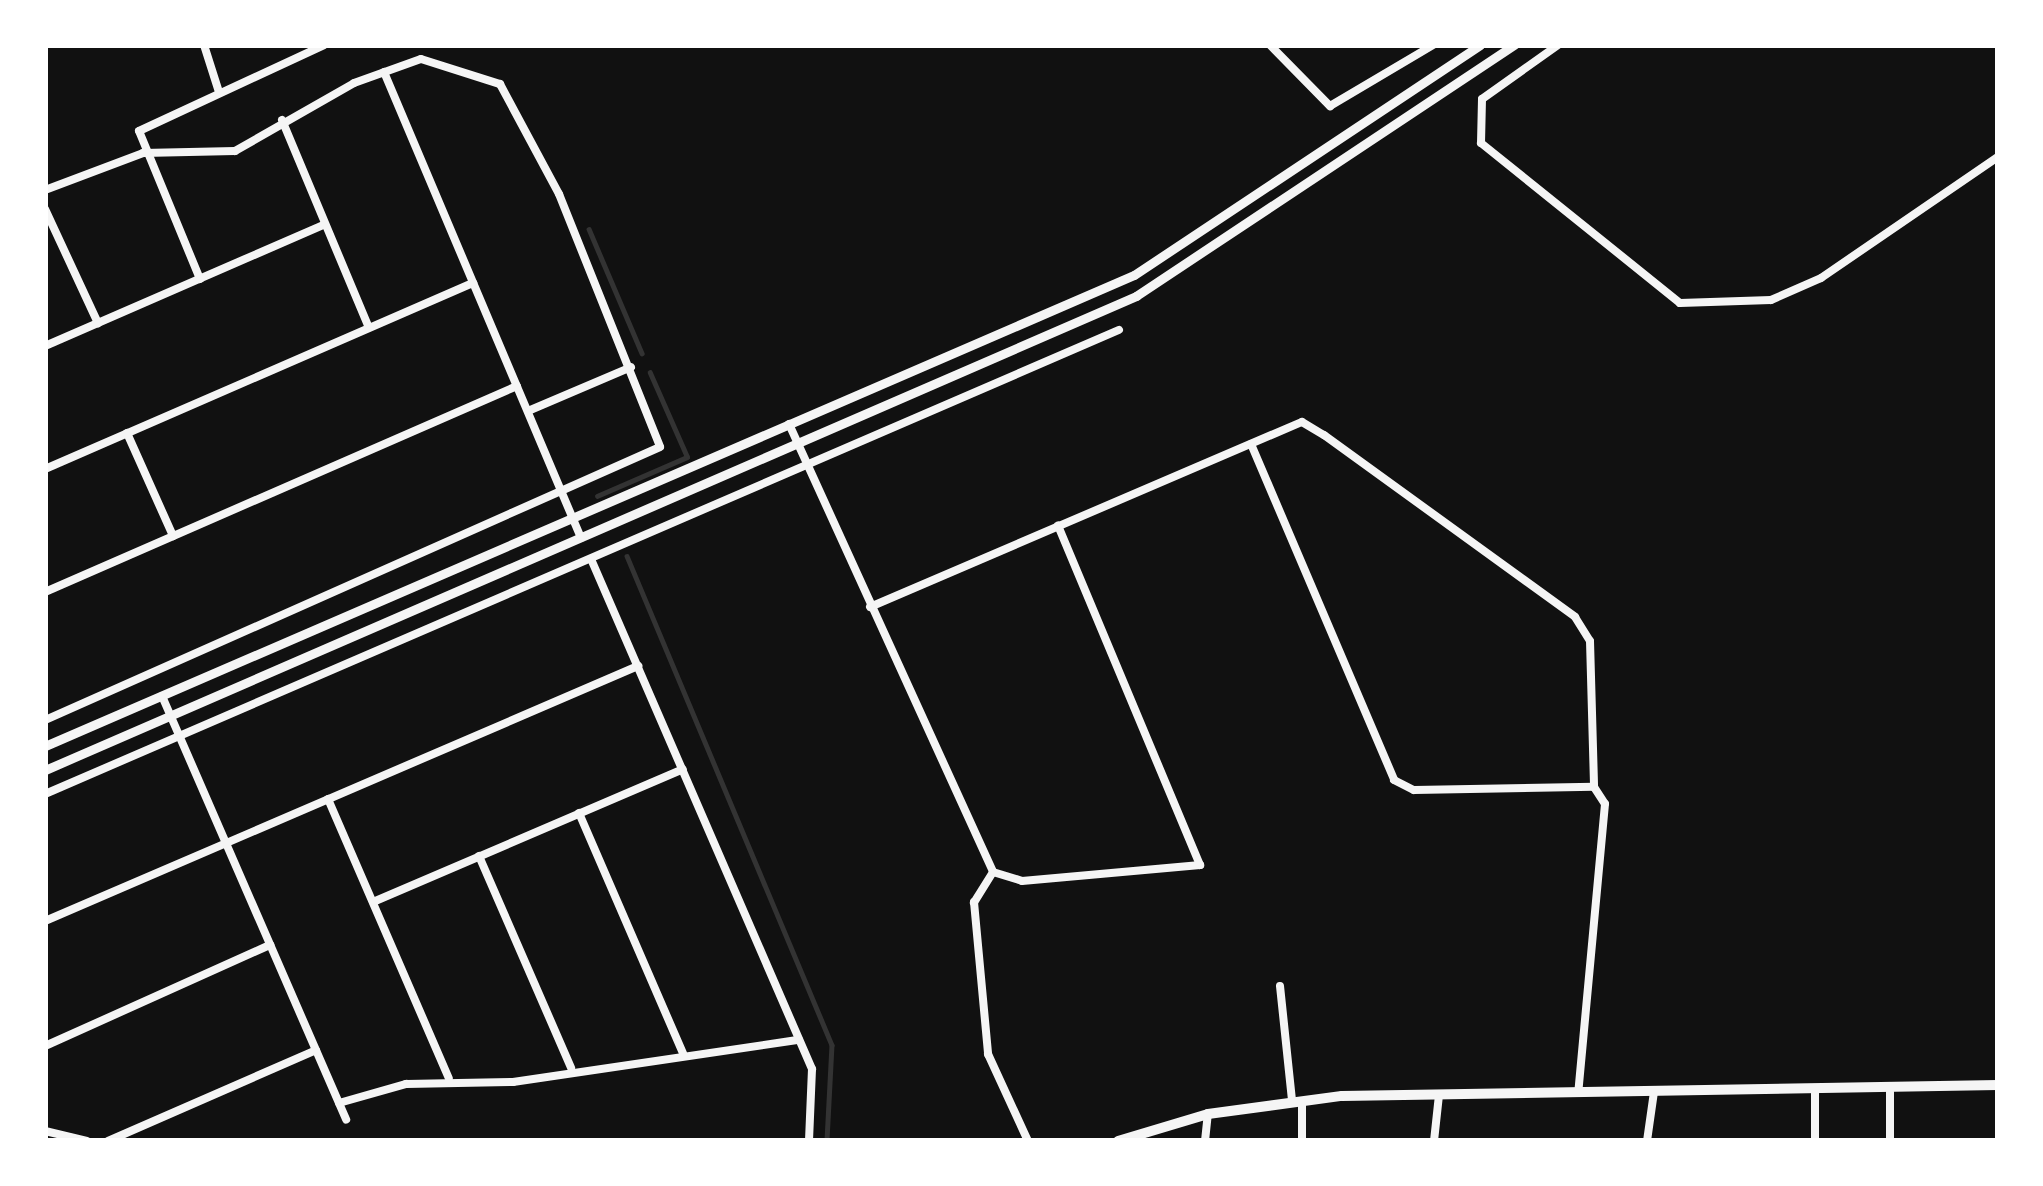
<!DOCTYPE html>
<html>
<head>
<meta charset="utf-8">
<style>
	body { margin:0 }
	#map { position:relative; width:2043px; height:1186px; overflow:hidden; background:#111; font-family:"Noto Sans",sans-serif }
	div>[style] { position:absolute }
	.stream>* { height:4.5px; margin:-2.25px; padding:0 2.25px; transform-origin:2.25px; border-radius:2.25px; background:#333 }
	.minor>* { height:8px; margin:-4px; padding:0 4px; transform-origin:4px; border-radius:4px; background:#f5f5f5 }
	.tertiary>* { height:9px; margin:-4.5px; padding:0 4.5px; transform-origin:4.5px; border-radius:4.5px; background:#f5f5f5 }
	.primary>* { height:10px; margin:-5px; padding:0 5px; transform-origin:5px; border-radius:5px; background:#f5f5f5 }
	span { translate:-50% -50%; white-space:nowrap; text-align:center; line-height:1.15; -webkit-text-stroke:10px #fff; paint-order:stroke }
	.frame { position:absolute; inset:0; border:48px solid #fff; pointer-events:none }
</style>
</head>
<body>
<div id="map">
	<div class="stream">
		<i style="left:589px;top:229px;width:135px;rotate:66.9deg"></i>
		<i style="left:597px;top:496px;width:98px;rotate:-23.4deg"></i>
		<i style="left:687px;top:457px;width:92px;rotate:-113.8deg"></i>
		<i style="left:627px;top:556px;width:530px;rotate:67.26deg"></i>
		<i style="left:832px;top:1045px;width:96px;rotate:93deg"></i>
	</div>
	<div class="minor">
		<i style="left:204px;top:45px;width:49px;rotate:72.3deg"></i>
		<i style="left:1270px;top:45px;width:86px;rotate:45.5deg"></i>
		<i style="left:1330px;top:106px;width:120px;rotate:-30.6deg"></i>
		<i style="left:1558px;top:45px;width:93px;rotate:144.6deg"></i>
		<i style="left:1482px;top:99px;width:44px;rotate:91.3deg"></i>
		<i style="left:1481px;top:143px;width:255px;rotate:38.8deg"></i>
		<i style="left:1680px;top:303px;width:91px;rotate:-1.9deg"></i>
		<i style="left:1771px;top:300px;width:55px;rotate:-23.7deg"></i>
		<i style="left:1821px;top:278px;width:214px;rotate:-34.4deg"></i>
		<i style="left:384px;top:72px;width:506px;rotate:67.08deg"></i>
		<i style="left:282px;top:120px;width:225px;rotate:67.3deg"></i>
		<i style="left:45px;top:190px;width:105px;rotate:-20.7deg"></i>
		<i style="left:143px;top:153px;width:92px;rotate:-1.2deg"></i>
		<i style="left:235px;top:151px;width:137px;rotate:-29.7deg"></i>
		<i style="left:354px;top:83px;width:71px;rotate:-19.7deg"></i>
		<i style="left:421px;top:59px;width:83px;rotate:17.6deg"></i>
		<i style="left:500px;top:84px;width:125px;rotate:61.8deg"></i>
		<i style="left:559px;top:194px;width:272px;rotate:68.2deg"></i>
		<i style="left:660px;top:447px;width:673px;rotate:156.06deg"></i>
		<i style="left:45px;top:209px;width:126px;rotate:65.1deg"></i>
		<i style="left:200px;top:279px;width:160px;rotate:-112.4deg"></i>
		<i style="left:139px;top:131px;width:204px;rotate:-24.9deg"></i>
		<i style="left:45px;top:346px;width:305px;rotate:-23.5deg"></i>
		<i style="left:528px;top:411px;width:112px;rotate:-23.1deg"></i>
		<i style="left:789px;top:424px;width:492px;rotate:65.5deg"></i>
		<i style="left:993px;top:872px;width:30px;rotate:17deg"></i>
		<i style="left:1022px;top:881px;width:179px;rotate:-5.1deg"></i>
		<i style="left:1200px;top:865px;width:368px;rotate:-112.7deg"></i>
		<i style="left:127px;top:433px;width:113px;rotate:65.9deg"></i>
		<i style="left:1251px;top:444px;width:365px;rotate:66.9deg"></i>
		<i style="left:1394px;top:780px;width:22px;rotate:27deg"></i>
		<i style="left:1414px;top:790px;width:180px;rotate:-1deg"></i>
		<i style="left:45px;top:469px;width:467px;rotate:-23.5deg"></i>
		<i style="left:591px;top:559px;width:556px;rotate:66.57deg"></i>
		<i style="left:812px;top:1069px;width:72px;rotate:92.4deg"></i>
		<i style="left:45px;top:592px;width:515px;rotate:-23.58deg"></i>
		<i style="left:870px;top:607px;width:470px;rotate:-23.2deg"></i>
		<i style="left:1302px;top:422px;width:26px;rotate:31deg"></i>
		<i style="left:1324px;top:435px;width:310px;rotate:35.9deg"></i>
		<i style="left:1575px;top:617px;width:28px;rotate:58deg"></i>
		<i style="left:1590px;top:641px;width:146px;rotate:88.4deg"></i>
		<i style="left:1594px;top:787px;width:20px;rotate:57deg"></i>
		<i style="left:1605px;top:804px;width:290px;rotate:95.3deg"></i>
		<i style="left:162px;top:696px;width:462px;rotate:66.5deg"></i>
		<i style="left:45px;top:794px;width:1170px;rotate:-23.37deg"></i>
		<i style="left:328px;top:799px;width:304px;rotate:66.6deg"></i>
		<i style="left:579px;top:813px;width:262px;rotate:66.6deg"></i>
		<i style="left:479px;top:856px;width:231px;rotate:66.5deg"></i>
		<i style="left:993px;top:872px;width:36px;rotate:122deg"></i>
		<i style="left:974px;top:902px;width:153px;rotate:84.7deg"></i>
		<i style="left:988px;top:1054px;width:96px;rotate:65.3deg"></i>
		<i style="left:373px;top:902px;width:337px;rotate:-23.2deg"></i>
		<i style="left:45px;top:921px;width:646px;rotate:-23.27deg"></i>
		<i style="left:1280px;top:986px;width:116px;rotate:84deg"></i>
		<i style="left:45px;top:1046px;width:247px;rotate:-24.2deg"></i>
		<i style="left:339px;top:1103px;width:70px;rotate:-15.8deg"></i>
		<i style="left:406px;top:1084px;width:107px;rotate:-1.1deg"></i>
		<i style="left:513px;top:1082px;width:289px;rotate:-8.4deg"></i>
		<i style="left:45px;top:1131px;width:43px;rotate:13.4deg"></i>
		<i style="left:108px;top:1141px;width:227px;rotate:-23.6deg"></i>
		<i style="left:1205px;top:1141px;width:27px;rotate:-84deg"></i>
		<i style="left:1302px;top:1141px;width:40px;rotate:-90deg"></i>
		<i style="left:1434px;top:1141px;width:46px;rotate:-83.8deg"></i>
		<i style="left:1647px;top:1141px;width:49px;rotate:-81.9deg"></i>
		<i style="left:1815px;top:1141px;width:48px;rotate:-90deg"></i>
		<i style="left:1890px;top:1141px;width:49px;rotate:-90deg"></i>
	</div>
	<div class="tertiary">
		<i style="left:45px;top:746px;width:1186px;rotate:-23.39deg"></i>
		<i style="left:1134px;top:275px;width:415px;rotate:-33.6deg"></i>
		<i style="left:45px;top:770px;width:1190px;rotate:-23.48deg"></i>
		<i style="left:1136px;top:296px;width:454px;rotate:-33.6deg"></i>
	</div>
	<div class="primary">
		<i style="left:1118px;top:1141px;width:94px;rotate:-16.7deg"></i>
		<i style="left:1208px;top:1114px;width:135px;rotate:-7.7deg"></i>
		<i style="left:1342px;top:1096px;width:656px;rotate:-0.96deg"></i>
	</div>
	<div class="frame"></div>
</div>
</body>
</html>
